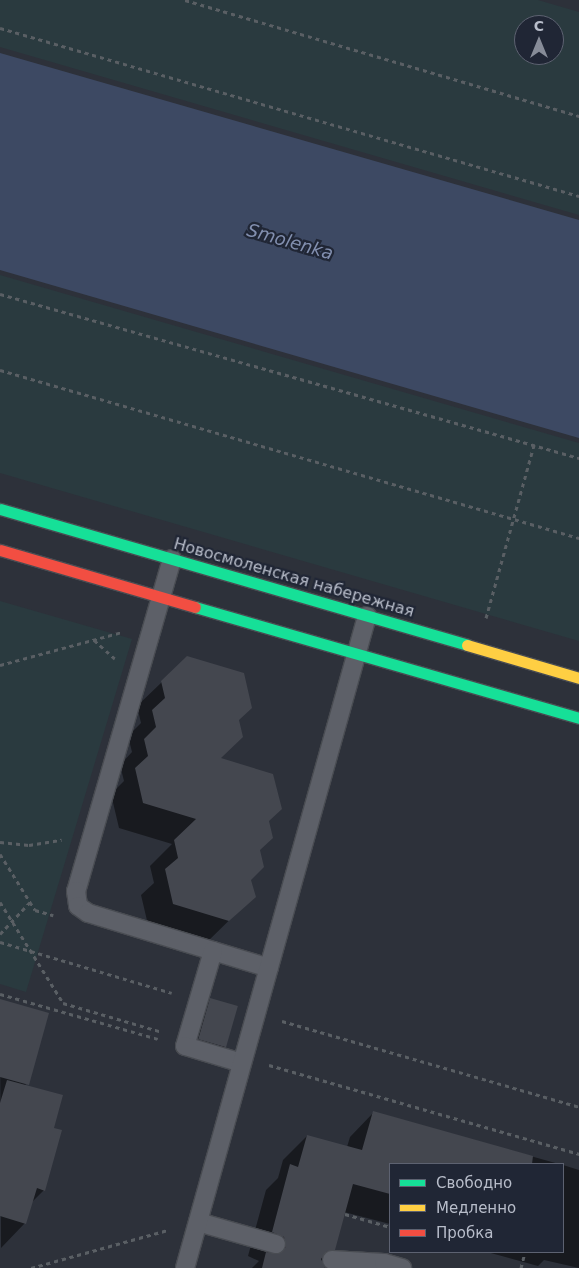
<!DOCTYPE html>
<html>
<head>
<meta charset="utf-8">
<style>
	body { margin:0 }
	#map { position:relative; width:579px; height:1268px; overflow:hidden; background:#2d313a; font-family:"DejaVu Sans",sans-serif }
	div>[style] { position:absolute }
	.green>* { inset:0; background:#2a3a3f }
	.water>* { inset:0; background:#3d4963 }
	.shadow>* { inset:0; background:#0007 }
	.building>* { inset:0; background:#44474f; transform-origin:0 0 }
	.path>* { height:3px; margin-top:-1.5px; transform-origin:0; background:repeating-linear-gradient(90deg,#5a5f64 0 4px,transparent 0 8px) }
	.roads { filter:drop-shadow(1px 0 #494c52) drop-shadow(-1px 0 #494c52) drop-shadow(0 1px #494c52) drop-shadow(0 -1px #494c52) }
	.lane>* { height:18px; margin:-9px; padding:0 9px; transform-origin:9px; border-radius:9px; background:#5d6068 }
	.fast>* { height:11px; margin:-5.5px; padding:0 5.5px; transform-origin:5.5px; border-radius:5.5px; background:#16e098 }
	.slow>* { height:11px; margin:-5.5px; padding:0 5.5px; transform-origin:5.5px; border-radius:5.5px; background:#ffcf43 }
	.jam>* { height:11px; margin:-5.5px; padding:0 5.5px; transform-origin:5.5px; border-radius:5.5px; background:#f24e42 }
	span { translate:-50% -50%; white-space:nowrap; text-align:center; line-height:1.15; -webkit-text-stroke:4.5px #202635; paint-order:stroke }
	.street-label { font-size:16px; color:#b8bdca }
	.water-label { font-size:18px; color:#828faf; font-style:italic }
	.legend { position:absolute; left:389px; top:1163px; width:175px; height:90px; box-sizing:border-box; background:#202635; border:1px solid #5d6271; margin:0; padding:6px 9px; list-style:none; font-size:15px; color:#b8bdca }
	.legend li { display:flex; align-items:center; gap:10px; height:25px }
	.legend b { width:25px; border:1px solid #5d6271 }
	.north { position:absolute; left:514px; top:15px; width:50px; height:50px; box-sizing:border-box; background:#202635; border:1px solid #5d6271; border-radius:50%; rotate:0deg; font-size:14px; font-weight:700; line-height:20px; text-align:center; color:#b8bdca }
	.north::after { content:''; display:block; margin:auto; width:18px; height:22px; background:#878c98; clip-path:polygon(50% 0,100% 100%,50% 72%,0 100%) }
</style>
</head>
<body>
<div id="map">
	<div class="green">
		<i style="clip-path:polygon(evenodd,0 0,538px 0,579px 12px,579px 215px,0 47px,0 0,524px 25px,554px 25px,554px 55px,524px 55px,524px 25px)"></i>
		<i style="clip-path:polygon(0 275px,579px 443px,579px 641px,0 473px)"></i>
		<i style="clip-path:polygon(0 601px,132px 639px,26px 992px,0 984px)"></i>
	</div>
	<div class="water">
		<i style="clip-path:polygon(0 53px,579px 220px,579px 438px,0 270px)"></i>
	</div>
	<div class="shadow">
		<i style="clip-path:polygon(162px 682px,238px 720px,219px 759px,268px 822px,250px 879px,254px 896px,204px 945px,149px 929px,141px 895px,154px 883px,150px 866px,172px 844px,119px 828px,111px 794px,124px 781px,120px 765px,132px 752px,128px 736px,141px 723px,137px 706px)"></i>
		<i style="clip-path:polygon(211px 999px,225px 1047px,213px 1059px,186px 1051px,198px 1012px)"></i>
		<i style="clip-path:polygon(0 1000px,26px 1086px,53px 1128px,44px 1190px,31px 1203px,25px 1223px,1px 1248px)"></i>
		<i style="clip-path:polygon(374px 1112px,559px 1164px,390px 1164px,390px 1224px,344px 1212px,334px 1249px,321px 1261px,326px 1268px,252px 1268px,259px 1261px,248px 1256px,266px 1190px,278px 1178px,283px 1160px,307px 1136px,347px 1147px,350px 1137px)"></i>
		<i style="clip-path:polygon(563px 1165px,579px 1170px,579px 1268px,544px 1260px,538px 1266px,487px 1252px,563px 1252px)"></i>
	</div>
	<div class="building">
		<i style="clip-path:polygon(187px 656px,244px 673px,252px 708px,239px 720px,243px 737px,221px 758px,273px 774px,282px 809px,269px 821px,273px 838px,260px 850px,264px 867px,251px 880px,256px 897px,229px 921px,173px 904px,165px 869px,178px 858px,174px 840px,196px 819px,143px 803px,135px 768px,148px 756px,144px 739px,156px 727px,152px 710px,165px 698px,161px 681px)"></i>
		<i style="left:210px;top:998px;width:29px;height:43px;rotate:16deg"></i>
		<i style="clip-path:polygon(0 999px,49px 1013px,29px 1085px,0 1077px)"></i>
		<i style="clip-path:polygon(7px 1080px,63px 1095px,54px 1128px,62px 1130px,45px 1191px,37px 1188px,26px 1224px,0 1216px,0 1103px)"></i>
		<i style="clip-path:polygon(373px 1111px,533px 1156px,532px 1164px,390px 1164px,390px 1194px,353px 1184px,335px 1250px,327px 1251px,321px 1259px,325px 1268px,262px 1268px,266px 1252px,278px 1254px,286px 1247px,284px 1237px,272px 1232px,290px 1164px,298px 1167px,307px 1135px,362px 1150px)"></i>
	</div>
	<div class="path">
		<i style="left:185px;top:0;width:411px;rotate:16.4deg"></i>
		<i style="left:0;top:28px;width:603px;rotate:16.18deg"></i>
		<i style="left:0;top:294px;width:602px;rotate:15.81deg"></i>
		<i style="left:0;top:370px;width:603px;rotate:16.18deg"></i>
		<i style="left:486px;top:618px;width:180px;rotate:-74.5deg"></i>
		<i style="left:94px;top:640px;width:28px;rotate:42deg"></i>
		<i style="left:0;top:665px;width:126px;rotate:-15.1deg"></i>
		<i style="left:0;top:842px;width:29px;rotate:6deg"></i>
		<i style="left:29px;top:845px;width:33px;rotate:-9deg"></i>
		<i style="left:0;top:854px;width:66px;rotate:58deg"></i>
		<i style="left:35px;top:910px;width:19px;rotate:16deg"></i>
		<i style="left:0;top:902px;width:119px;rotate:58deg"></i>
		<i style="left:63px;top:1003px;width:103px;rotate:16.3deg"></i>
		<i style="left:0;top:934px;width:44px;rotate:-46.8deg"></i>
		<i style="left:0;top:942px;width:179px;rotate:16.5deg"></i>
		<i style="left:0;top:994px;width:164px;rotate:15.9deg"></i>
		<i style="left:282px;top:1021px;width:309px;rotate:16.1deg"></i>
		<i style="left:269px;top:1065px;width:323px;rotate:16deg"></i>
		<i style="left:345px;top:1214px;width:47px;rotate:16.1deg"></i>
		<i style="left:31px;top:1268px;width:142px;rotate:-15.5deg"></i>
		<i style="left:521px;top:1268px;width:16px;rotate:-76deg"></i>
	</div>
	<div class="roads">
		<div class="lane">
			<i style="left:172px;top:559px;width:346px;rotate:106.1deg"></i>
			<i style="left:76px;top:891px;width:15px;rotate:82deg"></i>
			<i style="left:78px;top:906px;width:12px;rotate:35deg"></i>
			<i style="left:88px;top:913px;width:189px;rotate:16.9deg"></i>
			<i style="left:213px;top:951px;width:99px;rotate:106.4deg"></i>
			<i style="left:185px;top:1046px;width:59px;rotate:16.6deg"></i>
			<i style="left:198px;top:1222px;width:81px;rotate:15.8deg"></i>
			<i style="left:332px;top:1260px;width:52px;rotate:3.3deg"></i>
			<i style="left:384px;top:1263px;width:19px;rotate:16deg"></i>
			<i style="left:185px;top:1268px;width:677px;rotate:-74.4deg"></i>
		</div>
		<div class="fast">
			<i style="left:0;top:509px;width:486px;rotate:16.2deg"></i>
			<i style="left:195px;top:607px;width:400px;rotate:16.1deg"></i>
		</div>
		<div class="slow">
			<i style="left:467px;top:645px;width:117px;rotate:16.4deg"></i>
		</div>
		<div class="jam">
			<i style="left:0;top:550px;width:203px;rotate:16.3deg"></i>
		</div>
	</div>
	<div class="street-label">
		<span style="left:294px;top:578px;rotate:16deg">Новосмоленская набережная</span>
	</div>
	<div class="water-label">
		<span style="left:290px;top:242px;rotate:16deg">Smolenka</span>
	</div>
	<ul class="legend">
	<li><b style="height:6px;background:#16e098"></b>Свободно</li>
	<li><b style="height:6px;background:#ffcf43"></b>Медленно</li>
	<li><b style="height:6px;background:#f24e42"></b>Пробка</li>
	</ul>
	<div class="north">С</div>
</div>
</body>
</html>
